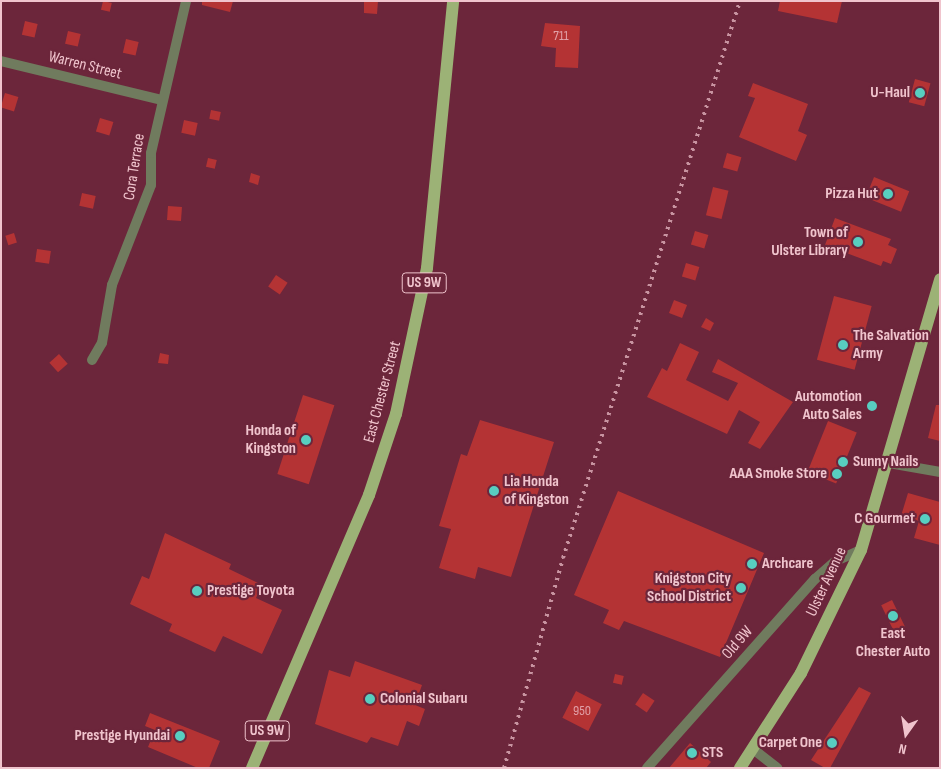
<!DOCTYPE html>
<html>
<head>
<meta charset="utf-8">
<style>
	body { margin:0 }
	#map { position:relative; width:941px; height:769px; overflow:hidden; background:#6c263b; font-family:"Sofia Sans Condensed",sans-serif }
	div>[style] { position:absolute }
	.building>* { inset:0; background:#b43334; transform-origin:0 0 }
	.street>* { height:10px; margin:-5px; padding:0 5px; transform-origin:5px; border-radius:5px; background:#707b5e }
	.primary>* { height:12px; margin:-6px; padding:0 6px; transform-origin:6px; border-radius:6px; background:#9cb276 }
	.rail>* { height:4px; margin-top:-2px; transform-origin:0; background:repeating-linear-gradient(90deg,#c894a1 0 2.5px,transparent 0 7.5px) }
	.dots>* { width:14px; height:14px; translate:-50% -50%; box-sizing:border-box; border:2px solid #6c263b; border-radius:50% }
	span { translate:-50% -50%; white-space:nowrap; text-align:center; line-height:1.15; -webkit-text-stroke:4.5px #6c263b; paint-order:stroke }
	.number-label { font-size:14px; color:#e1a0a7 }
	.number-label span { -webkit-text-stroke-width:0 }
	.shield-label span { padding:1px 4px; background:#6c263b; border:1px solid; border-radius:4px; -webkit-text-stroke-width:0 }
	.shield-label { font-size:15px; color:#f0c4cd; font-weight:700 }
	.street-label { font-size:16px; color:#f0c4cd }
	.poi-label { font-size:16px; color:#f0c4cd; font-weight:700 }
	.right { translate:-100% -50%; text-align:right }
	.left { translate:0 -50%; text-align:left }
	.frame { position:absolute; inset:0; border:2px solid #f0c4cd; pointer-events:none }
	.north { position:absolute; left:881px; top:709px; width:50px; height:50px; -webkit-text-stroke:4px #6c263b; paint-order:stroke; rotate:193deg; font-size:14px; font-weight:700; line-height:20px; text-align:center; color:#f0c4cd }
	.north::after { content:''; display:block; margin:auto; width:18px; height:22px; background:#f0c4cd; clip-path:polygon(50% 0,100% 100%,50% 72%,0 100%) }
</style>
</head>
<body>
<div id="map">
	<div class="building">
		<i style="left:103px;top:1px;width:9px;height:9px;rotate:13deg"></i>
		<i style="clip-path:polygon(202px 1px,233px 1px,230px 12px,202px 5px)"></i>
		<i style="clip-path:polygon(364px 1px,378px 1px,377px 14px,364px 13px)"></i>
		<i style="clip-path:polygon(780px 1px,842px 1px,837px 23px,778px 11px)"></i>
		<i style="left:25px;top:21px;width:13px;height:14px;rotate:13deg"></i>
		<i style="clip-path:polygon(545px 23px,580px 26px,578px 68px,555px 67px,556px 48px,541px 46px)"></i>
		<i style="left:68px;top:31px;width:13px;height:13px;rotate:13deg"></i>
		<i style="left:126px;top:39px;width:13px;height:14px;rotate:13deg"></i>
		<i style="left:915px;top:79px;width:16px;height:24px;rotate:15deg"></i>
		<i style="clip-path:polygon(753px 83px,808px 104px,798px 131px,807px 135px,796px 161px,739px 137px,755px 98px,748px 96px)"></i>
		<i style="left:5px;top:93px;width:14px;height:15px;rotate:17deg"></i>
		<i style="left:211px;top:110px;width:10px;height:9px;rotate:11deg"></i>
		<i style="left:100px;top:118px;width:14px;height:14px;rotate:17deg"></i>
		<i style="left:184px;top:120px;width:14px;height:13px;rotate:12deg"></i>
		<i style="left:727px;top:153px;width:15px;height:15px;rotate:16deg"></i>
		<i style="left:208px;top:158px;width:9px;height:9px;rotate:13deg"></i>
		<i style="clip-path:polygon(251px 173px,260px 176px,258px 185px,249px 182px)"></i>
		<i style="left:874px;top:177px;width:38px;height:22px;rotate:22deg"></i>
		<i style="left:713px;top:187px;width:16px;height:29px;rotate:14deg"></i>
		<i style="left:82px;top:193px;width:14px;height:13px;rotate:12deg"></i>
		<i style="left:168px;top:206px;width:14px;height:14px;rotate:4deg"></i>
		<i style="clip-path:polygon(835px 218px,891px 239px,888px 245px,897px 249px,891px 264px,883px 261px,881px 266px,825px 245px)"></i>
		<i style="left:695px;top:231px;width:14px;height:14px;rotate:17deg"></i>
		<i style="left:14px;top:233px;width:10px;height:9px;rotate:73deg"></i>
		<i style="left:37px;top:249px;width:14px;height:13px;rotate:8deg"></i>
		<i style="left:686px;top:263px;width:14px;height:14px;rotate:17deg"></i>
		<i style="left:276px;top:275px;width:14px;height:14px;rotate:34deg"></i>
		<i style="left:834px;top:296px;width:39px;height:66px;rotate:15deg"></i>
		<i style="left:674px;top:300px;width:14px;height:14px;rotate:21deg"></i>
		<i style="clip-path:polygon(706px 318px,714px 323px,710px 331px,701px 327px)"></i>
		<i style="clip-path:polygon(680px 343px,699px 352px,686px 380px,728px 401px,738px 383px,712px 372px,718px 359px,793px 402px,760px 449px,748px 443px,760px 422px,739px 410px,727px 434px,647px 397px,662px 368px,667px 371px)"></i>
		<i style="clip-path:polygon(160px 353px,169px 355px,168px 364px,158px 363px)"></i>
		<i style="left:59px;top:354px;width:13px;height:13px;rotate:48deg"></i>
		<i style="left:303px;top:395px;width:33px;height:83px;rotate:18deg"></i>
		<i style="clip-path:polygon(936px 405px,940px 405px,940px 441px,928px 438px)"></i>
		<i style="clip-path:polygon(480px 420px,554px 442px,511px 577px,478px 567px,475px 579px,439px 568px,451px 529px,439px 526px,461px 454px,467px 456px)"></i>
		<i style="left:828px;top:421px;width:31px;height:55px;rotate:22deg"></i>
		<i style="clip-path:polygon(618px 491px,764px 553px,720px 657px,624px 621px,619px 630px,603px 623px,609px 610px,574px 595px)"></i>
		<i style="clip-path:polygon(908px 493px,940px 502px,940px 545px,914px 538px,919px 521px,901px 516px)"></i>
		<i style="clip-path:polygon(165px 533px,231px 564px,229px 569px,262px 585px,256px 598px,282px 610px,262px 654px,223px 636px,215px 652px,169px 631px,172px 624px,130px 604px,142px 576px,149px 579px)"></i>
		<i style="left:892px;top:600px;width:30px;height:12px;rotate:64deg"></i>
		<i style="clip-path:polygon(355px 661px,422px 685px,415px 705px,425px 709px,419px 726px,407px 721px,398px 746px,371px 737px,367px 743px,315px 724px,329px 670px,350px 677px)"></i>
		<i style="left:615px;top:674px;width:9px;height:9px;rotate:13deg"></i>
		<i style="clip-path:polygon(859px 687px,871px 693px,830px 768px,825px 768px,811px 760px)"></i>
		<i style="left:576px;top:691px;width:29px;height:30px;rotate:27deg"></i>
		<i style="left:643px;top:693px;width:14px;height:14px;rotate:34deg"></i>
		<i style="clip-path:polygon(150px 713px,220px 741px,209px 768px,198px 768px,148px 747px,155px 730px,145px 726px)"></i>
		<i style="clip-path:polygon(690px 743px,711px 762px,706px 768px,669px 768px)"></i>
	</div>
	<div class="street">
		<i style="left:1px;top:61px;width:166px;rotate:13.6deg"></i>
		<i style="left:92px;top:360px;width:20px;rotate:-60deg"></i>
		<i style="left:102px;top:343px;width:59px;rotate:-80.2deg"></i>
		<i style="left:112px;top:285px;width:107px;rotate:-68.7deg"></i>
		<i style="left:151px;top:185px;width:32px;rotate:-90deg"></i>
		<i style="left:151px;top:153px;width:156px;rotate:-77deg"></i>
		<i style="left:889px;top:463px;width:52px;rotate:10deg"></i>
		<i style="left:753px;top:749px;width:31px;rotate:38deg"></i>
		<i style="left:647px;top:768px;width:253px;rotate:-48.4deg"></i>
		<i style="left:815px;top:579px;width:28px;rotate:-41deg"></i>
		<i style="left:836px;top:561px;width:27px;rotate:-24deg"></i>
	</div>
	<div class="primary">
		<i style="left:252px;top:768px;width:297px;rotate:-66.8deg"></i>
		<i style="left:369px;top:495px;width:85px;rotate:-71.6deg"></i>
		<i style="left:396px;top:414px;width:149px;rotate:-78deg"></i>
		<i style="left:427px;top:268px;width:268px;rotate:-84.4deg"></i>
		<i style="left:740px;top:768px;width:113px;rotate:-57.3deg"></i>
		<i style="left:801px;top:673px;width:137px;rotate:-64deg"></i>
		<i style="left:861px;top:550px;width:282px;rotate:-73.7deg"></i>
	</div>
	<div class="rail">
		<i style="left:504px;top:768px;width:218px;rotate:-74.3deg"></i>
		<i style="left:563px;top:558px;width:584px;rotate:-72.37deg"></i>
	</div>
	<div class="dots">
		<i style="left:920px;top:93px;background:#58cec0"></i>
		<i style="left:888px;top:194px;background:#58cec0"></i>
		<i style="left:858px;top:242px;background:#58cec0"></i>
		<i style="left:843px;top:345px;background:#58cec0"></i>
		<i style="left:872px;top:406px;background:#58cec0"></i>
		<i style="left:306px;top:440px;background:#58cec0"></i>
		<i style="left:843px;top:462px;background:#58cec0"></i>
		<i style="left:837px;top:474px;background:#58cec0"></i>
		<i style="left:494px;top:491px;background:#58cec0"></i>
		<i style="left:925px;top:519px;background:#58cec0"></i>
		<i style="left:752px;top:564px;background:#58cec0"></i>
		<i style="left:741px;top:588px;background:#58cec0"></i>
		<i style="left:197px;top:591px;background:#58cec0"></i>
		<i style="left:893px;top:616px;background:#58cec0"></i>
		<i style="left:370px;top:699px;background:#58cec0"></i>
		<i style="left:180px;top:736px;background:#58cec0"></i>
		<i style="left:832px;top:743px;background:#58cec0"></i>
		<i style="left:692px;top:753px;background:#58cec0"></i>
	</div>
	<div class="number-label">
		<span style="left:561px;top:36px">711</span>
		<span style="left:582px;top:711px">950</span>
	</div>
	<div class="shield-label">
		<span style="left:424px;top:283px">US 9W</span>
		<span style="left:267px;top:731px">US 9W</span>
	</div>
	<div class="street-label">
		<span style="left:85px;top:66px;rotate:14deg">Warren Street</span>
		<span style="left:135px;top:167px;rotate:-81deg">Cora Terrace</span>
		<span style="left:383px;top:392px;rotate:-75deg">East Chester Street</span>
		<span style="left:827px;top:582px;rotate:-65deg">Ulster Avenue</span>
		<span style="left:738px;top:643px;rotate:-49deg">Old 9W</span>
	</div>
	<div class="poi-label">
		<span class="right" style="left:910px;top:93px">U-Haul</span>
		<span class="right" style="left:878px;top:194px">Pizza Hut</span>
		<span class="right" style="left:848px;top:242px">Town of<br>Ulster Library</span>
		<span class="left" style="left:853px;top:345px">The Salvation<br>Army</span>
		<span class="right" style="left:862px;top:406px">Automotion<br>Auto Sales</span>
		<span class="right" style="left:296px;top:440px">Honda of<br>Kingston</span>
		<span class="left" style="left:853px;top:462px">Sunny Nails</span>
		<span class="right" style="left:827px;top:474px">AAA Smoke Store</span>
		<span class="left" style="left:504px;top:491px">Lia Honda<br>of Kingston</span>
		<span class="right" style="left:915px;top:519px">C Gourmet</span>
		<span class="left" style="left:762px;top:564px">Archcare</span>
		<span class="right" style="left:731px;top:588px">Knigston City<br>School District</span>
		<span class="left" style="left:207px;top:591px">Prestige Toyota</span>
		<span style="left:893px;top:643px">East<br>Chester Auto</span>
		<span class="left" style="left:380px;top:699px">Colonial Subaru</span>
		<span class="right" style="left:170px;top:736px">Prestige Hyundai</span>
		<span class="right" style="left:822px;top:743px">Carpet One</span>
		<span class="left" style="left:702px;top:753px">STS</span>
	</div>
	<div class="frame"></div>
	<div class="north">N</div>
</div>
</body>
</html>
